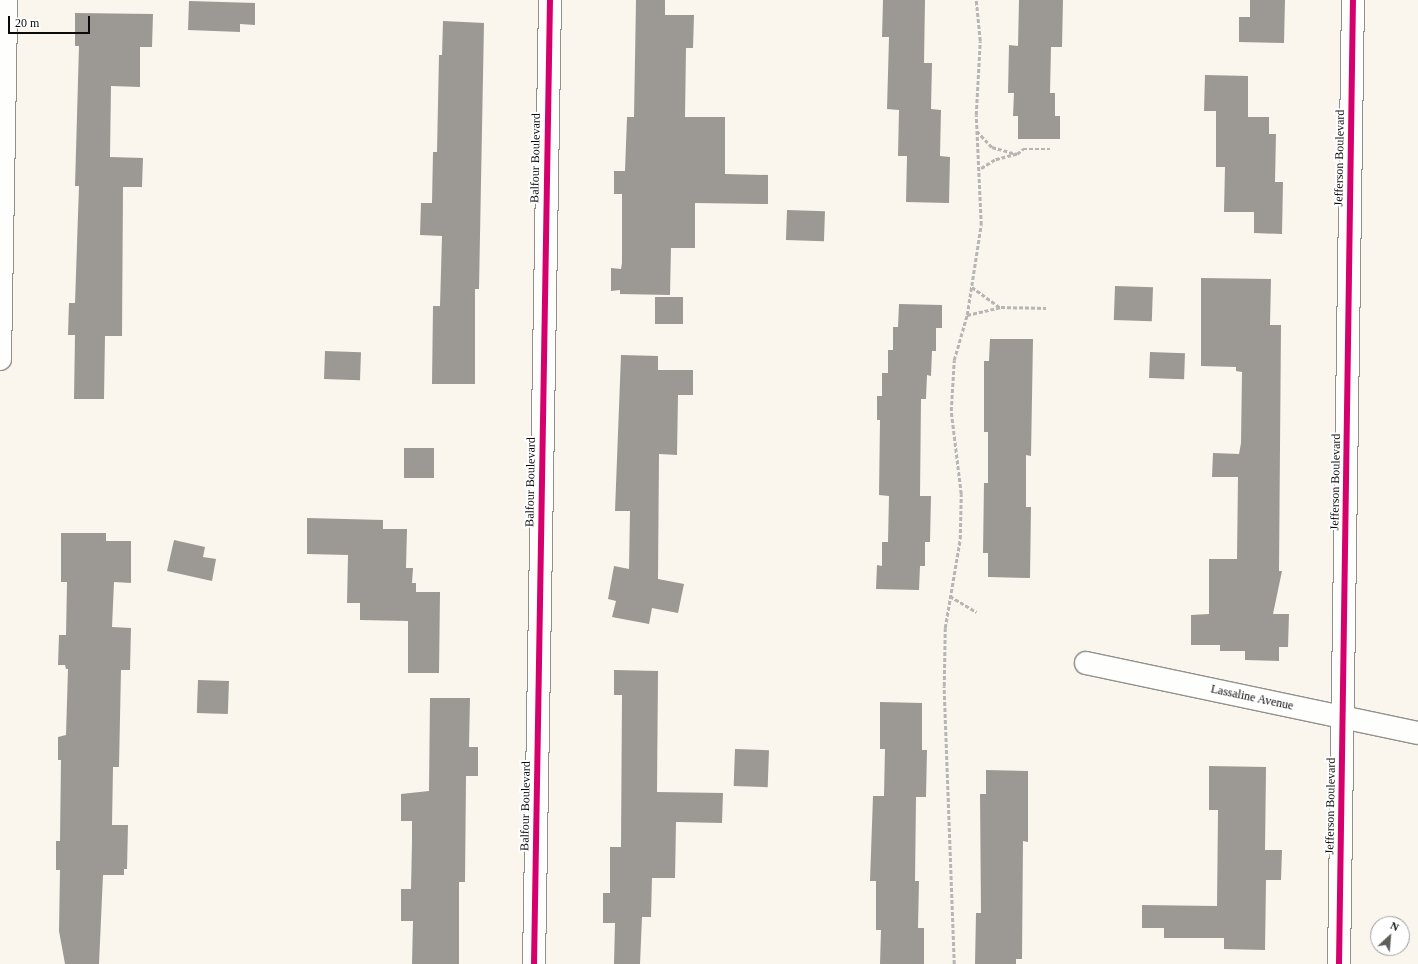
<!DOCTYPE html>
<html>
<head>
<meta charset="utf-8">
<style>
	body { margin:0 }
	#map { position:relative; width:1418px; height:964px; overflow:hidden; background:#faf6ed; font-family:"Times New Roman",serif }
	div>[style] { position:absolute }
	.building>* { inset:0; background:#9c9894; transform-origin:0 0 }
	.path>* { height:2.5px; margin-top:-1.25px; transform-origin:0; background:repeating-linear-gradient(90deg,#b7b6b5 0 4px,transparent 0 6px) }
	.roads { filter:drop-shadow(1px 0 #92908c) drop-shadow(-1px 0 #92908c) drop-shadow(0 1px #92908c) drop-shadow(0 -1px #92908c) }
	.minor>* { height:22px; margin:-11px; padding:0 11px; transform-origin:11px; border-radius:11px; background:#fefefc }
	.cycleway>* { height:6px; margin:-3px; padding:0 3px; transform-origin:3px; border-radius:3px; background:#d6006c }
	span { translate:-50% -50%; white-space:nowrap; text-align:center; line-height:1.15; -webkit-text-stroke:4px #fff; paint-order:stroke }
	.street-label { font-size:12px; color:#0a0a0a }
	.north { position:absolute; left:1370px; top:916px; width:40px; height:40px; box-sizing:border-box; background:#fff; border:1px solid #9d9d9d; border-radius:50%; rotate:26deg; font-size:11px; font-weight:700; line-height:16px; text-align:center; color:#0a0a0a }
	.north::after { content:''; display:block; margin:auto; width:14px; height:18px; background:#5e5d59; clip-path:polygon(50% 0,100% 100%,50% 72%,0 100%) }
	.scale { position:absolute; left:8px; top:16px; width:82px; height:18px; box-sizing:border-box; border:2px solid #0a0a0a; border-top:0; padding-left:5px; font-size:12px; line-height:14px; white-space:nowrap; color:#0a0a0a; -webkit-text-stroke:3px #fff; paint-order:stroke }
</style>
</head>
<body>
<div id="map">
	<div class="building">
		<i style="clip-path:polygon(636px 0,665px 0,665px 15px,694px 15px,693px 48px,686px 48px,685px 117px,725px 117px,725px 174px,768px 175px,768px 204px,695px 203px,695px 248px,671px 248px,670px 295px,620px 294px,620px 290px,611px 291px,611px 268px,621px 269px,622px 263px,622px 194px,614px 194px,614px 171px,625px 171px,627px 117px,634px 117px)"></i>
		<i style="clip-path:polygon(883px 0,925px 0,924px 63px,932px 63px,931px 109px,941px 110px,940px 156px,950px 157px,949px 203px,906px 202px,907px 156px,898px 156px,899px 110px,887px 109px,889px 37px,882px 37px)"></i>
		<i style="clip-path:polygon(1019px 0,1063px 0,1062px 47px,1051px 47px,1050px 93px,1055px 93px,1055px 116px,1060px 116px,1060px 139px,1018px 139px,1018px 116px,1013px 116px,1014px 93px,1008px 93px,1009px 45px,1018px 46px)"></i>
		<i style="clip-path:polygon(1250px 0,1285px 0,1284px 43px,1239px 42px,1239px 17px,1250px 17px)"></i>
		<i style="clip-path:polygon(189px 1px,255px 3px,255px 25px,240px 24px,240px 32px,188px 30px)"></i>
		<i style="clip-path:polygon(75px 13px,153px 14px,152px 47px,140px 47px,140px 87px,111px 86px,110px 157px,143px 158px,142px 187px,123px 187px,122px 336px,105px 336px,104px 399px,74px 399px,75px 335px,68px 335px,69px 303px,75px 303px,79px 186px,75px 186px,79px 46px,75px 46px)"></i>
		<i style="clip-path:polygon(443px 21px,484px 23px,479px 289px,475px 289px,475px 384px,432px 384px,433px 306px,440px 306px,442px 236px,420px 235px,421px 203px,432px 203px,433px 152px,437px 152px,439px 55px,442px 55px)"></i>
		<i style="clip-path:polygon(1205px 75px,1248px 76px,1248px 117px,1269px 117px,1269px 134px,1276px 134px,1275px 182px,1283px 182px,1282px 234px,1254px 233px,1254px 212px,1224px 212px,1225px 167px,1216px 167px,1216px 111px,1204px 111px)"></i>
		<i style="left:787px;top:210px;width:38px;height:30px;rotate:2deg"></i>
		<i style="clip-path:polygon(1201px 278px,1271px 279px,1270px 325px,1281px 325px,1279px 571px,1282px 571px,1273px 614px,1289px 614px,1288px 647px,1279px 647px,1279px 661px,1245px 660px,1245px 651px,1220px 651px,1220px 645px,1191px 645px,1191px 615px,1209px 614px,1209px 559px,1237px 559px,1238px 477px,1212px 477px,1213px 453px,1239px 454px,1241px 443px,1242px 372px,1236px 371px,1236px 367px,1201px 366px)"></i>
		<i style="left:1115px;top:286px;width:38px;height:34px;rotate:2deg"></i>
		<i style="left:655px;top:297px;width:28px;height:27px"></i>
		<i style="clip-path:polygon(899px 304px,942px 305px,942px 328px,936px 328px,936px 351px,932px 351px,931px 376px,927px 375px,926px 399px,921px 399px,920px 496px,931px 496px,930px 542px,925px 542px,925px 566px,920px 566px,919px 590px,876px 589px,877px 565px,882px 566px,882px 542px,888px 542px,889px 496px,879px 495px,880px 420px,877px 420px,877px 396px,882px 396px,882px 373px,888px 373px,888px 350px,893px 350px,893px 327px,898px 327px)"></i>
		<i style="clip-path:polygon(990px 339px,1033px 339px,1031px 456px,1026px 455px,1026px 507px,1031px 507px,1030px 578px,988px 577px,988px 553px,983px 553px,984px 483px,988px 483px,988px 432px,984px 432px,984px 361px,989px 361px)"></i>
		<i style="left:325px;top:351px;width:36px;height:28px;rotate:2deg"></i>
		<i style="left:1150px;top:352px;width:35px;height:26px;rotate:2deg"></i>
		<i style="clip-path:polygon(621px 355px,658px 356px,658px 370px,693px 370px,693px 395px,678px 395px,677px 455px,659px 454px,658px 579px,684px 584px,678px 613px,652px 608px,649px 624px,612px 617px,616px 601px,608px 599px,614px 566px,629px 569px,630px 511px,615px 511px)"></i>
		<i style="left:404px;top:448px;width:30px;height:30px"></i>
		<i style="clip-path:polygon(307px 518px,383px 520px,383px 529px,407px 529px,406px 568px,413px 568px,412px 583px,416px 583px,416px 592px,440px 592px,439px 673px,408px 673px,408px 621px,360px 620px,360px 603px,347px 603px,348px 555px,307px 554px)"></i>
		<i style="clip-path:polygon(61px 533px,106px 533px,106px 541px,131px 541px,131px 583px,114px 582px,112px 627px,131px 628px,130px 670px,121px 670px,119px 767px,113px 767px,112px 825px,128px 825px,127px 869px,124px 869px,124px 875px,103px 875px,99px 964px,65px 964px,59px 931px,60px 870px,56px 870px,56px 841px,60px 841px,61px 760px,58px 760px,58px 737px,66px 735px,68px 669px,66px 669px,65px 665px,58px 665px,59px 635px,66px 635px,67px 582px,61px 582px)"></i>
		<i style="clip-path:polygon(174px 540px,205px 547px,203px 557px,216px 559px,212px 581px,167px 571px)"></i>
		<i style="clip-path:polygon(614px 670px,658px 671px,657px 792px,723px 793px,722px 823px,676px 822px,675px 878px,652px 878px,651px 917px,642px 917px,640px 964px,614px 964px,615px 923px,603px 923px,603px 893px,610px 893px,610px 847px,621px 847px,622px 695px,614px 695px)"></i>
		<i style="left:198px;top:680px;width:31px;height:33px;rotate:2deg"></i>
		<i style="clip-path:polygon(430px 698px,470px 698px,469px 747px,478px 747px,478px 776px,466px 776px,465px 882px,459px 882px,459px 964px,412px 964px,413px 921px,401px 921px,401px 889px,411px 889px,412px 842px,412px 821px,401px 821px,401px 794px,429px 791px)"></i>
		<i style="clip-path:polygon(880px 702px,922px 703px,922px 750px,927px 750px,926px 797px,916px 797px,915px 881px,919px 881px,918px 928px,924px 928px,924px 964px,880px 964px,881px 930px,876px 930px,876px 881px,870px 881px,873px 796px,884px 796px,885px 749px,880px 749px)"></i>
		<i style="left:735px;top:749px;width:34px;height:37px;rotate:2deg"></i>
		<i style="clip-path:polygon(1209px 766px,1266px 767px,1265px 850px,1282px 850px,1281px 880px,1266px 880px,1265px 950px,1224px 949px,1224px 938px,1164px 938px,1164px 928px,1142px 928px,1142px 905px,1217px 906px,1218px 810px,1209px 810px)"></i>
		<i style="clip-path:polygon(986px 770px,1028px 771px,1028px 842px,1023px 841px,1022px 959px,1016px 959px,1016px 964px,975px 964px,976px 913px,981px 913px,980px 794px,986px 794px)"></i>
	</div>
	<div class="path">
		<i style="left:977px;top:131px;width:22px;rotate:47deg"></i>
		<i style="left:992px;top:147px;width:26px;rotate:16deg"></i>
		<i style="left:1017px;top:154px;width:23px;rotate:165deg"></i>
		<i style="left:995px;top:160px;width:19px;rotate:148deg"></i>
		<i style="left:1017px;top:154px;width:8px;rotate:-40deg"></i>
		<i style="left:1023px;top:149px;width:27px"></i>
		<i style="left:972px;top:287px;width:34px;rotate:36deg"></i>
		<i style="left:967px;top:315px;width:35px;rotate:-13deg"></i>
		<i style="left:1001px;top:307px;width:45px;rotate:1.3deg"></i>
		<i style="left:950px;top:596px;width:31px;rotate:31deg"></i>
		<i style="left:954px;top:964px;width:278px;rotate:-92.1deg"></i>
		<i style="left:944px;top:686px;width:58px;rotate:-89deg"></i>
		<i style="left:945px;top:628px;width:90px;rotate:-80.4deg"></i>
		<i style="left:960px;top:539px;width:45px;rotate:-88.7deg"></i>
		<i style="left:961px;top:494px;width:84px;rotate:-96.9deg"></i>
		<i style="left:951px;top:411px;width:51px;rotate:-86.6deg"></i>
		<i style="left:954px;top:360px;width:47px;rotate:-73.9deg"></i>
		<i style="left:967px;top:315px;width:91px;rotate:-81.2deg"></i>
		<i style="left:981px;top:225px;width:110px;rotate:-92.6deg"></i>
		<i style="left:976px;top:115px;width:74px;rotate:-86.9deg"></i>
		<i style="left:980px;top:41px;width:41px;rotate:-95.6deg"></i>
	</div>
	<div class="roads">
		<div class="minor">
			<i style="left:0;top:359px;width:359px;rotate:-89deg"></i>
			<i style="left:1086px;top:663px;width:339px;rotate:11.9deg"></i>
			<i style="left:534px;top:964px;width:964px;rotate:-89.05deg"></i>
			<i style="left:1339px;top:964px;width:964px;rotate:-89.17deg"></i>
		</div>
	</div>
	<div class="cycleway">
		<i style="left:534px;top:964px;width:964px;rotate:-89.05deg"></i>
		<i style="left:1339px;top:964px;width:964px;rotate:-89.17deg"></i>
	</div>
	<div class="street-label">
		<span style="left:536px;top:158px;rotate:-89deg">Balfour Boulevard</span>
		<span style="left:1340px;top:158px;rotate:-89deg">Jefferson Boulevard</span>
		<span style="left:531px;top:482px;rotate:-89deg">Balfour Boulevard</span>
		<span style="left:1336px;top:482px;rotate:-89deg">Jefferson Boulevard</span>
		<span style="left:1252px;top:698px;rotate:12deg">Lassaline Avenue</span>
		<span style="left:526px;top:806px;rotate:-89deg">Balfour Boulevard</span>
		<span style="left:1331px;top:806px;rotate:-89deg">Jefferson Boulevard</span>
	</div>
	<div class="north">N</div>
	<div class="scale">20 m</div>
</div>
</body>
</html>
